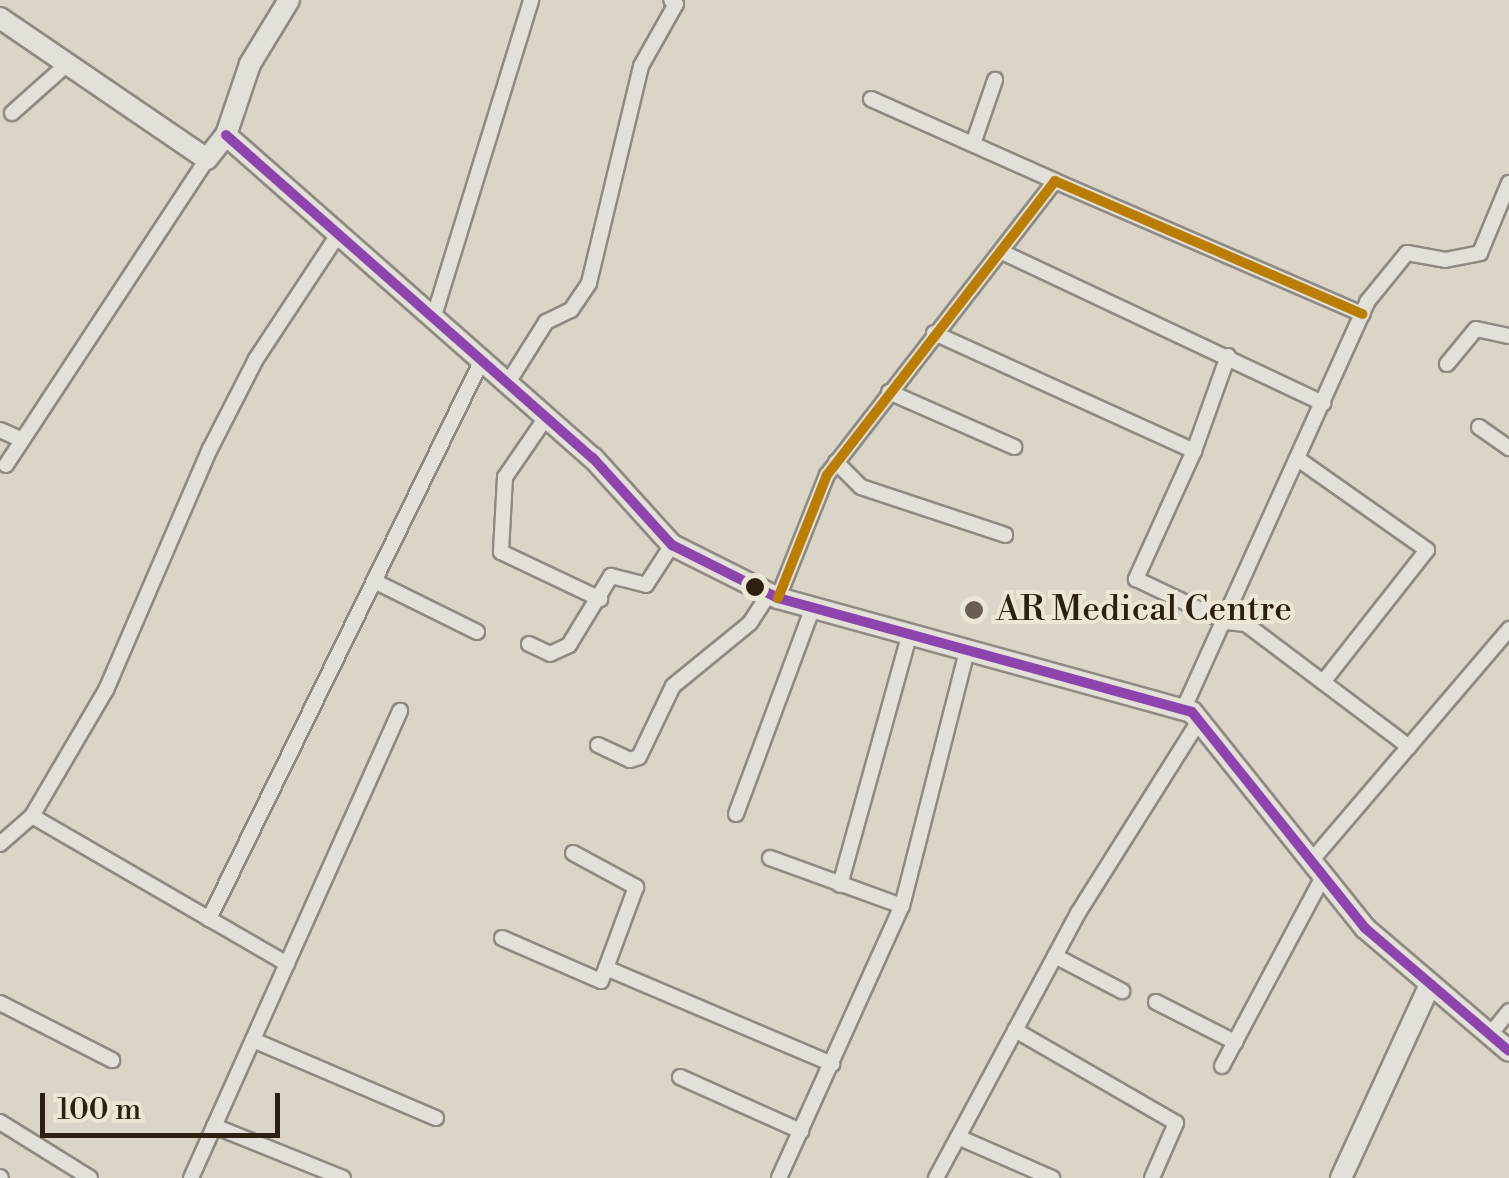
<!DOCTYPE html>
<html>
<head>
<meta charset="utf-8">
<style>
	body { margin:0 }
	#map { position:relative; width:1509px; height:1178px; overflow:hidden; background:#dad5c7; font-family:"Libre Bodoni",serif }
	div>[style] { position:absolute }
	.roads { filter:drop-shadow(2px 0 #8f8a81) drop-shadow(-2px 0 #8f8a81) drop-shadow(0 2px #8f8a81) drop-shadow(0 -2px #8f8a81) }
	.street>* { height:14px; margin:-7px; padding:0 7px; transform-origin:7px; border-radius:7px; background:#e3e0d9 }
	.secondary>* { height:20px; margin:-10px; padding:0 10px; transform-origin:10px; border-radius:10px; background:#e3e0d9 }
	.bus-1>* { height:10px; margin:-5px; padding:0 5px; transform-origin:5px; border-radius:5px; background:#8e44ad }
	.bus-2>* { height:10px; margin:-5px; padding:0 5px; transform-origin:5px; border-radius:5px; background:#ba7e06 }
	.dots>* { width:28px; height:28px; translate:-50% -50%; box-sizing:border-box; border:5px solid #ece6d5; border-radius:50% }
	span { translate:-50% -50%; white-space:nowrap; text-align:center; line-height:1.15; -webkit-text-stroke:8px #ece6d5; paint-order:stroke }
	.poi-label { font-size:35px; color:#2c2013 }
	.left { translate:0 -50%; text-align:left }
	.scale { position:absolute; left:40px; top:1093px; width:240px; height:45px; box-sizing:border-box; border:5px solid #2c2013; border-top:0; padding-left:12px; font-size:30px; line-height:35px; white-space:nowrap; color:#2c2013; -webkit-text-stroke:8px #ece6d5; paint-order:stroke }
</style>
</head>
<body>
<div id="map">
	<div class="roads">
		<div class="street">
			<i style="left:871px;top:99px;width:201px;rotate:24deg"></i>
			<i style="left:12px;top:113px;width:72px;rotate:-41.6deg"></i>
			<i style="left:973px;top:144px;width:68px;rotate:-71deg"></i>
			<i style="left:1004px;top:253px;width:353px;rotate:25.2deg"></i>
			<i style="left:434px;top:316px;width:331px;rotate:-72.9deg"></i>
			<i style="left:934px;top:333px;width:286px;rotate:24.4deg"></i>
			<i style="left:1194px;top:451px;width:141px;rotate:114.4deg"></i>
			<i style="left:1136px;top:579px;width:100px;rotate:25.5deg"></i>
			<i style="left:1226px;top:622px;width:20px;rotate:6deg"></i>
			<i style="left:1246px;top:624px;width:204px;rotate:37deg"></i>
			<i style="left:1447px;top:364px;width:45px;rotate:-50.4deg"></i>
			<i style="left:1476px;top:329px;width:34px;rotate:12deg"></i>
			<i style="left:509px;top:381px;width:70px;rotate:-57.9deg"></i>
			<i style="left:546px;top:322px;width:28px;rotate:-26deg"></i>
			<i style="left:571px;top:310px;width:32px;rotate:-56deg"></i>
			<i style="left:589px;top:283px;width:223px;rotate:-76.5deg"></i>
			<i style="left:641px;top:66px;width:71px;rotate:-60.6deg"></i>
			<i style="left:676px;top:4px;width:6px;rotate:-141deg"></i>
			<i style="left:889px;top:392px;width:137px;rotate:23.7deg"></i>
			<i style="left:547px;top:416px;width:74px;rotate:124.5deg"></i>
			<i style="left:505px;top:477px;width:75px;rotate:93.1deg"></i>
			<i style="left:501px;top:552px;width:110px;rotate:25.4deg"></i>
			<i style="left:1479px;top:427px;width:37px;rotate:35deg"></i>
			<i style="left:0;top:430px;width:24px;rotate:24deg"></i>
			<i style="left:1194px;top:451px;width:101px;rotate:-70.3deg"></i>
			<i style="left:1298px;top:459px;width:158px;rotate:35.2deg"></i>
			<i style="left:1427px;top:550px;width:168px;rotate:128.2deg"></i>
			<i style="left:836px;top:462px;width:35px;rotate:45deg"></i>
			<i style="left:861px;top:487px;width:152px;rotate:18.4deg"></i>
			<i style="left:6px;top:465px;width:366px;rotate:-56.7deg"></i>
			<i style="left:374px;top:581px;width:115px;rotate:26.3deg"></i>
			<i style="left:778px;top:598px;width:132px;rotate:-68.3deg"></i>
			<i style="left:827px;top:475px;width:372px;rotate:-52.2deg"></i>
			<i style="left:1055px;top:181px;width:335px;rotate:23.4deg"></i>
			<i style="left:529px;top:644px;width:23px;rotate:25deg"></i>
			<i style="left:550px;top:654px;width:21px;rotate:-25deg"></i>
			<i style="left:569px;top:645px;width:81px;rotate:-58.7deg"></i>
			<i style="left:611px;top:576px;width:36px;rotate:14deg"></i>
			<i style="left:646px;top:585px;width:48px;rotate:-57deg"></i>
			<i style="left:1184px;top:708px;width:445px;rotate:-65.7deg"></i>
			<i style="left:1367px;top:302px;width:63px;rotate:-50.8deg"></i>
			<i style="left:1407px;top:253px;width:39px;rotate:10deg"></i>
			<i style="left:1445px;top:260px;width:36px;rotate:-11deg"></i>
			<i style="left:1480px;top:253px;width:76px;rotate:-67.5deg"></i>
			<i style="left:598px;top:745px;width:35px;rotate:25deg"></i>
			<i style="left:630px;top:760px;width:9px;rotate:-18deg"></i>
			<i style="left:639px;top:757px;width:79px;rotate:-64.4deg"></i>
			<i style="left:673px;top:686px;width:99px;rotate:-39.3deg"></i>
			<i style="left:750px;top:623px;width:33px;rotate:-57deg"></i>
			<i style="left:736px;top:814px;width:221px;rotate:-69.6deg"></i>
			<i style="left:32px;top:816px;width:295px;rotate:30.1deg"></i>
			<i style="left:0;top:844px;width:43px;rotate:-41.2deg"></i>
			<i style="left:32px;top:816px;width:146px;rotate:-59.6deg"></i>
			<i style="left:106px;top:690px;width:262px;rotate:-66.7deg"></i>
			<i style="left:210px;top:449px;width:101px;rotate:-62.9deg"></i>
			<i style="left:256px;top:359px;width:151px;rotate:-56.6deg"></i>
			<i style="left:573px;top:853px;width:72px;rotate:28.4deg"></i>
			<i style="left:636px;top:887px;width:86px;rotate:110.3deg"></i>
			<i style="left:770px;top:858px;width:140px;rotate:20deg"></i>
			<i style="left:1312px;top:860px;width:304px;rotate:-49.5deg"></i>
			<i style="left:840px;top:885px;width:257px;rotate:-74.5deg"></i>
			<i style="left:209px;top:919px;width:624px;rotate:-63.97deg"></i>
			<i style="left:502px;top:938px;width:108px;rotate:23.5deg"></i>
			<i style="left:601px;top:981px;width:14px;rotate:-69deg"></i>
			<i style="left:606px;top:968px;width:246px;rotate:23deg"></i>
			<i style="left:1055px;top:956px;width:76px;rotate:27.6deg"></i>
			<i style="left:1156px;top:1002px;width:89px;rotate:26.9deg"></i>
			<i style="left:0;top:1003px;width:126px;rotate:27deg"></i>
			<i style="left:1015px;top:1030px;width:186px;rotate:30deg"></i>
			<i style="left:1176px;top:1123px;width:60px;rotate:113.6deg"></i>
			<i style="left:1489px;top:1036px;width:32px;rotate:-51deg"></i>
			<i style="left:253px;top:1040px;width:199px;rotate:23.1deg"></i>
			<i style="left:1222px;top:1066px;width:217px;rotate:-61.9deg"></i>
			<i style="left:680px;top:1077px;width:133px;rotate:24.1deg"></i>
			<i style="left:0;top:1122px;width:106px;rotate:31.9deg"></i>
			<i style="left:214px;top:1126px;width:139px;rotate:22deg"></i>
			<i style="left:958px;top:1137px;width:103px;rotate:23.6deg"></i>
			<i style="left:0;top:1177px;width:1px;rotate:45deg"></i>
			<i style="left:191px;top:1178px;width:512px;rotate:-65.89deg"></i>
			<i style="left:779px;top:1178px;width:299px;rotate:-65.7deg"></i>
			<i style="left:902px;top:906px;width:263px;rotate:-75.7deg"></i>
			<i style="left:936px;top:1178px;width:301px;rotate:-61.8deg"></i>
			<i style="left:1078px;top:913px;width:227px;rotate:-57.8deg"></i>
		</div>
		<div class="secondary">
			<i style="left:0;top:18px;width:250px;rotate:34.3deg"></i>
			<i style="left:207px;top:159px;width:31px;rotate:-52deg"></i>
			<i style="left:226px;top:135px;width:75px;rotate:-71.3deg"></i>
			<i style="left:250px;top:64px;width:75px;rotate:-58.6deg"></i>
			<i style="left:226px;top:135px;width:489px;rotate:41.4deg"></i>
			<i style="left:593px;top:458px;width:118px;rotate:47.8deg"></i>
			<i style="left:672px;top:545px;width:119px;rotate:26.6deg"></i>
			<i style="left:778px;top:598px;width:429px;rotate:15.4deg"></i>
			<i style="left:1192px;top:712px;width:277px;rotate:51.3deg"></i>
			<i style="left:1365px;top:928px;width:189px;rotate:40.5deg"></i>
			<i style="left:1341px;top:1178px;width:210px;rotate:-65.3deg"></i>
		</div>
	</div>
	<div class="bus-1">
		<i style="left:226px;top:135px;width:489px;rotate:41.4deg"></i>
		<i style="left:593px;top:458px;width:118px;rotate:47.8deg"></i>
		<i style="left:672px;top:545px;width:119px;rotate:26.6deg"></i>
		<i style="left:778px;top:598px;width:429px;rotate:15.4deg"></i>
		<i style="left:1192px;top:712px;width:277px;rotate:51.3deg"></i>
		<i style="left:1365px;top:928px;width:189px;rotate:40.5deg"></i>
	</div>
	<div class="bus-2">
		<i style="left:778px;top:598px;width:132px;rotate:-68.3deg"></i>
		<i style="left:827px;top:475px;width:372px;rotate:-52.2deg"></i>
		<i style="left:1055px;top:181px;width:335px;rotate:23.4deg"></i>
	</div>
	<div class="dots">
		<i style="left:755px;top:587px;background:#2c2013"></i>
		<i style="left:974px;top:610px;background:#695f52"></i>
	</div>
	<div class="poi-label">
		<span class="left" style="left:996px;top:610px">AR Medical Centre</span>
	</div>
	<div class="scale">100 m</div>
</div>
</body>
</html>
